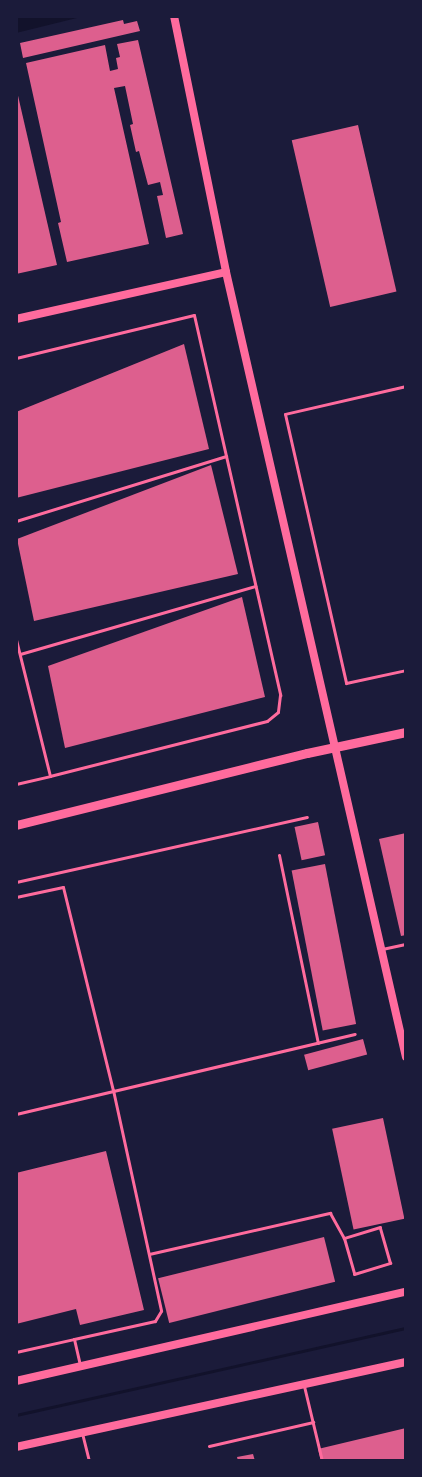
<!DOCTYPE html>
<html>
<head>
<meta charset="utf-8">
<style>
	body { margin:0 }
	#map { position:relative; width:422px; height:1477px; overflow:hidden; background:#1b1b3a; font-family:Arial,sans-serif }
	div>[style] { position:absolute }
	.water>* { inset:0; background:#12122b }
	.stream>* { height:3px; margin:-1.5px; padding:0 1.5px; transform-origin:1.5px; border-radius:1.5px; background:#12122b }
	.building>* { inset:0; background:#dd5f8e; transform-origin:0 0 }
	.service>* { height:3px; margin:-1.5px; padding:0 1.5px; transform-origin:1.5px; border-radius:1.5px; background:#ff6b9d }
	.tertiary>* { height:8px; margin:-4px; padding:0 4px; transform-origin:4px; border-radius:4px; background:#ff6b9d }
	.secondary>* { height:9px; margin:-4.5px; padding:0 4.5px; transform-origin:4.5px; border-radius:4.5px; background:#ff6b9d }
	span { translate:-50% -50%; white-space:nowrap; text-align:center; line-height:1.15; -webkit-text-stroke:4.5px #1b1b3a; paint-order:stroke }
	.frame { position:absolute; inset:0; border:18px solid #1b1b3a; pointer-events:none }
</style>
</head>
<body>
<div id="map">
	<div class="water">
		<i style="clip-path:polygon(16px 16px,85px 16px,16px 33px)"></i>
	</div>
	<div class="stream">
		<i style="left:16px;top:1415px;width:400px;rotate:-12.6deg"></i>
	</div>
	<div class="building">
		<i style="clip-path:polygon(123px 20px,124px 24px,137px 21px,140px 31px,23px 58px,20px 43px)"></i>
		<i style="clip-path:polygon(138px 40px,183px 234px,166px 238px,157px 196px,163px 195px,160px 182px,148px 185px,139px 151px,136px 152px,130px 125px,133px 124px,125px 86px,114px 88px,149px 244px,67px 262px,58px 223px,61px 222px,26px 63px,105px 45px,110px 71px,118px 69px,116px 58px,120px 57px,117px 44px)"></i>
		<i style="clip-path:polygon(16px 87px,57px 265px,16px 274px)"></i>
		<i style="left:358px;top:125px;width:171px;height:68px;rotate:77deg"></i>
		<i style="clip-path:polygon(184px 344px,209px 449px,16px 498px,16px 412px)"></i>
		<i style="clip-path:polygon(211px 465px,238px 574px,34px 621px,17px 539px)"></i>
		<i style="clip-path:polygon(242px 597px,265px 697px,65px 748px,48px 666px)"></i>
		<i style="left:318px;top:822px;width:34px;height:24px;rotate:78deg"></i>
		<i style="clip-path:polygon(406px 833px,406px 935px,401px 936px,379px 839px)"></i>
		<i style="left:325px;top:864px;width:163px;height:34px;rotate:79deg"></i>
		<i style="left:363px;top:1039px;width:16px;height:61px;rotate:75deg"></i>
		<i style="left:383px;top:1118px;width:103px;height:52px;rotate:78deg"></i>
		<i style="clip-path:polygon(106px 1151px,144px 1310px,80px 1325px,76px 1309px,16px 1324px,16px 1173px)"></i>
		<i style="left:324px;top:1237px;width:46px;height:171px;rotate:76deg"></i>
		<i style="clip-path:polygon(406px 1428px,406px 1461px,321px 1461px,318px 1449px)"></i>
		<i style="clip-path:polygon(253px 1454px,255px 1461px,238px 1461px,237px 1457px)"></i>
	</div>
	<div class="service">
		<i style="left:16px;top:358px;width:183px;rotate:-13.6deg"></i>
		<i style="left:194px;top:315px;width:390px;rotate:77.2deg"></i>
		<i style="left:280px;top:695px;width:17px;rotate:97deg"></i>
		<i style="left:278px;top:712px;width:14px;rotate:141deg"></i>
		<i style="left:267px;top:721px;width:224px;rotate:165.8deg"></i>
		<i style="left:50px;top:776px;width:140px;rotate:-104deg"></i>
		<i style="left:406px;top:386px;width:124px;rotate:167deg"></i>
		<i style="left:285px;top:414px;width:276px;rotate:77.2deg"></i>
		<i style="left:346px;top:683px;width:61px;rotate:-12.2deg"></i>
		<i style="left:16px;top:521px;width:220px;rotate:-17.2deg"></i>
		<i style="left:20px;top:654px;width:245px;rotate:-16.1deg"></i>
		<i style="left:16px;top:784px;width:35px;rotate:-13deg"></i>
		<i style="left:279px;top:855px;width:192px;rotate:78.3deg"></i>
		<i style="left:16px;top:882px;width:298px;rotate:-12.6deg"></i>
		<i style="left:16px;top:897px;width:48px;rotate:-12deg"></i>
		<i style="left:63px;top:887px;width:209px;rotate:76.2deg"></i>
		<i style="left:113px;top:1090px;width:226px;rotate:77.7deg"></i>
		<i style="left:161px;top:1311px;width:12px;rotate:121deg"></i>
		<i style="left:155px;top:1321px;width:83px;rotate:167.5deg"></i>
		<i style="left:74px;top:1339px;width:27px;rotate:77deg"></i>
		<i style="left:382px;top:949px;width:25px;rotate:-12deg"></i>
		<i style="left:16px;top:1114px;width:348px;rotate:-13.3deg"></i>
		<i style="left:149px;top:1254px;width:186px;rotate:-12.8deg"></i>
		<i style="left:330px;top:1213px;width:29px;rotate:61deg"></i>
		<i style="left:344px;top:1238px;width:37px;rotate:74deg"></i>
		<i style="left:354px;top:1274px;width:38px;rotate:-17deg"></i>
		<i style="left:390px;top:1263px;width:37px;rotate:-106deg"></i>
		<i style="left:380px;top:1227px;width:38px;rotate:163deg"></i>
		<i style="left:16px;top:1352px;width:59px;rotate:-12.6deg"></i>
		<i style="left:304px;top:1386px;width:77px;rotate:76.5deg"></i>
		<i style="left:82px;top:1433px;width:29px;rotate:76deg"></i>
		<i style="left:209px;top:1446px;width:107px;rotate:-13deg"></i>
	</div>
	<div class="tertiary">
		<i style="left:174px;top:16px;width:261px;rotate:78.5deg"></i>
		<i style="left:226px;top:272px;width:805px;rotate:77.09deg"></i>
		<i style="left:16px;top:319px;width:215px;rotate:-12.6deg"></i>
		<i style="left:16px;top:1381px;width:400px;rotate:-12.9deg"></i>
		<i style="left:16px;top:1447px;width:399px;rotate:-12.3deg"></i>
	</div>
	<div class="secondary">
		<i style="left:16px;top:825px;width:300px;rotate:-13.9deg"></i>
		<i style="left:307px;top:753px;width:101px;rotate:-12deg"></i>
	</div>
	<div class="frame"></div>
</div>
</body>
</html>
